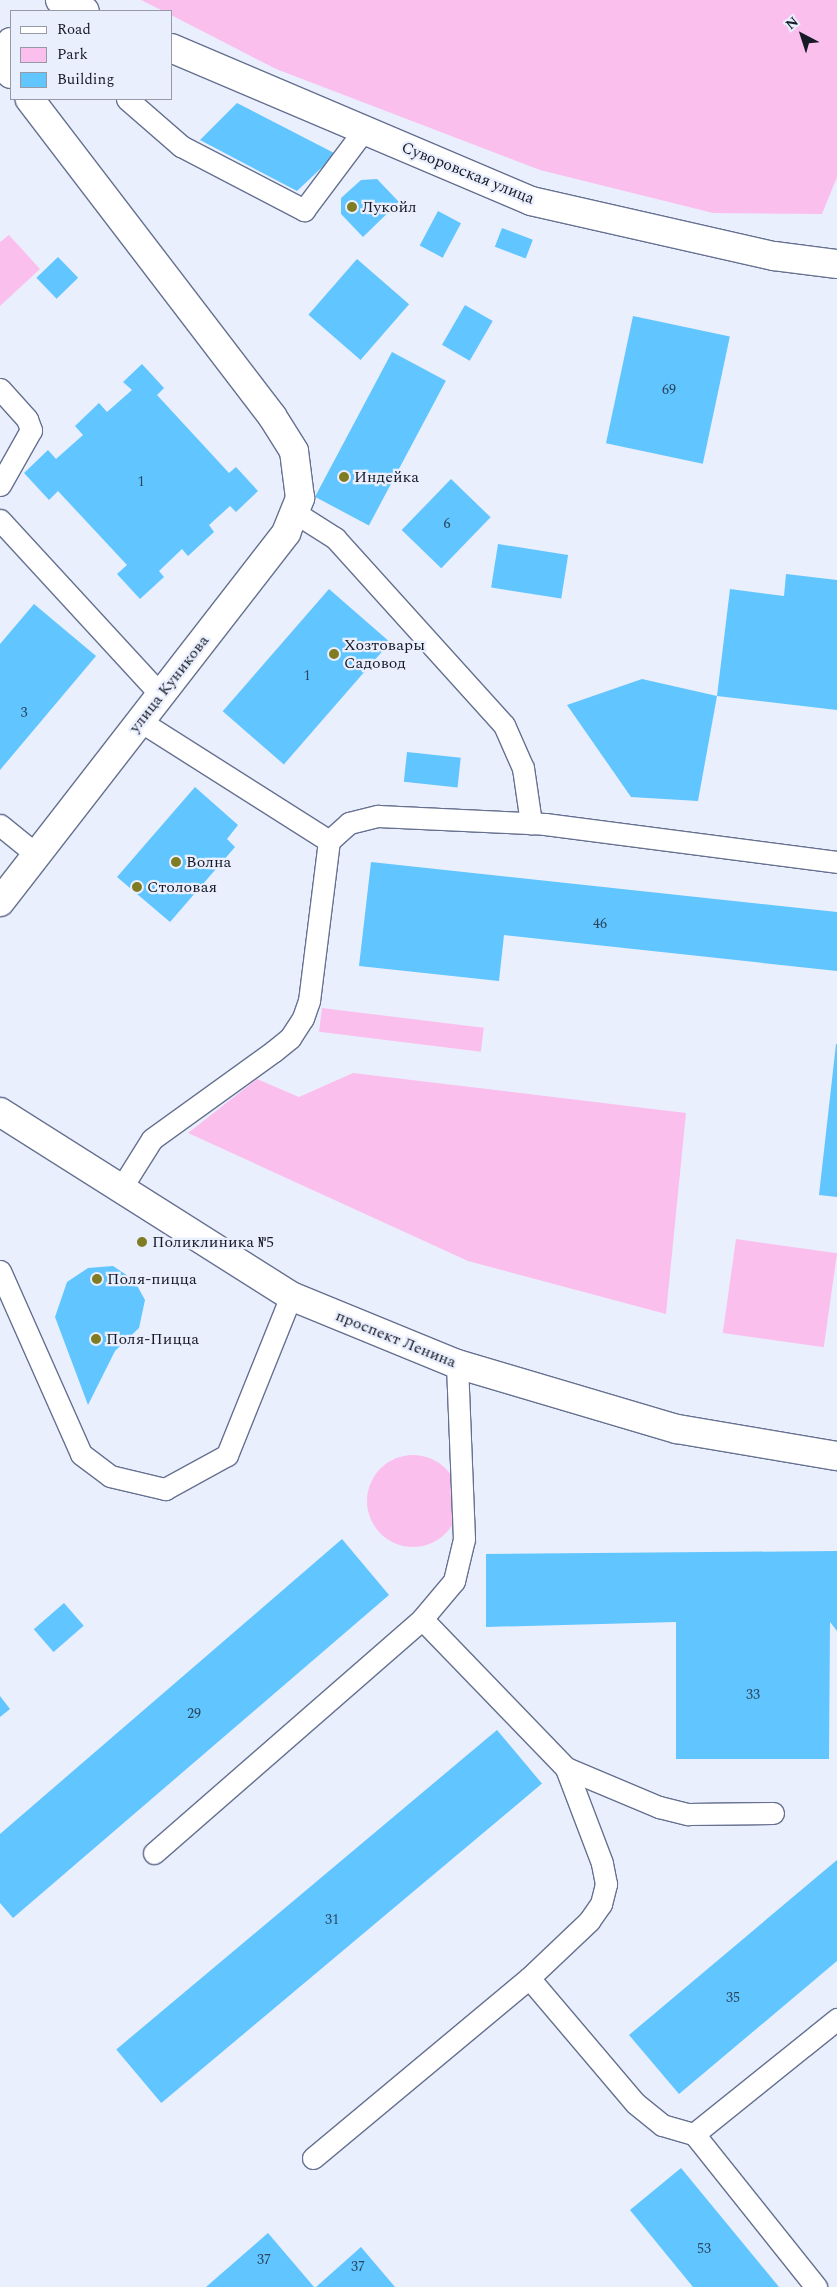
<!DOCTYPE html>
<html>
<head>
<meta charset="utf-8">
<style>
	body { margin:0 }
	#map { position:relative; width:837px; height:2287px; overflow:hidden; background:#eaeffe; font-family:Spectral,serif }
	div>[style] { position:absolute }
	.green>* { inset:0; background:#fbbfee; transform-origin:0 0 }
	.round { border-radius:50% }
	.building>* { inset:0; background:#61c5ff; transform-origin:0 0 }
	.roads { filter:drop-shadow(1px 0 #667190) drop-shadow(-1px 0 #667190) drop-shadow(0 1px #667190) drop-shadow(0 -1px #667190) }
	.lane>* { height:21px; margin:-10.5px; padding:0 10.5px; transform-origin:10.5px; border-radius:10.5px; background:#fff }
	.street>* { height:28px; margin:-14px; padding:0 14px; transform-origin:14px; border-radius:14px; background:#fff }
	.secondary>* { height:28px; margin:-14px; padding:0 14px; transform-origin:14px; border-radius:14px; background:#fff }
	.dots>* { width:14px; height:14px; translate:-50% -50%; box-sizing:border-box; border:2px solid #eaeffe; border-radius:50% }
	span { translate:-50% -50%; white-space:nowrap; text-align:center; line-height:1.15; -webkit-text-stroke:4.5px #eaeffe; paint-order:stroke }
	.number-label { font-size:14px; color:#2a465e }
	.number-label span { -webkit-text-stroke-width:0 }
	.street-label { font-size:16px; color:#171b28 }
	.poi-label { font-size:16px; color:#171b28 }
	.left { translate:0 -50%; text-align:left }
	.legend { position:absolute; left:10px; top:10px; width:162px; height:90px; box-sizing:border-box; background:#eaeffe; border:1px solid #969aa8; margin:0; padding:6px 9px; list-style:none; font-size:15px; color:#171b28 }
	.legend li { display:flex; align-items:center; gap:10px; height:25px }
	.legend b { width:25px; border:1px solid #969aa8 }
	.north { position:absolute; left:777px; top:10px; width:50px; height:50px; -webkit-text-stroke:4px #eaeffe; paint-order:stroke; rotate:320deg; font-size:14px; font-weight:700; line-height:20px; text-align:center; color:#171b28 }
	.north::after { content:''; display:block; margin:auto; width:18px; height:22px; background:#171b28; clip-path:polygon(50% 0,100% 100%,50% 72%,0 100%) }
</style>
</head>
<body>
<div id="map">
	<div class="green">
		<i style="clip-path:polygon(141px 0,837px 0,837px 177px,822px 214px,713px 213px,540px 170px,276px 69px,171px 15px,171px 11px,163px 11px)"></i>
		<i style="clip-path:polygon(9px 235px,40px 269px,0 306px,0 242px)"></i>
		<i style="left:322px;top:1008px;width:163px;height:24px;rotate:7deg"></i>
		<i style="clip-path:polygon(353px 1073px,686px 1113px,666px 1314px,468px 1261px,188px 1133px,257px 1079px,299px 1097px)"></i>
		<i style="left:736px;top:1239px;width:102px;height:95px;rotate:8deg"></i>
		<i class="round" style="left:367px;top:1455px;width:92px;height:92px"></i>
	</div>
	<div class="building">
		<i style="clip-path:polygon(237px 103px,336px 154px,297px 191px,200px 140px)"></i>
		<i style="clip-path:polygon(377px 179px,399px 202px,363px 237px,341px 214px,341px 198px,361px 180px)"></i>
		<i style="left:438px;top:211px;width:26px;height:39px;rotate:28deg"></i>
		<i style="left:502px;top:228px;width:33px;height:20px;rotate:21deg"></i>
		<i style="left:58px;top:257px;width:29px;height:30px;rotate:46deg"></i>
		<i style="left:357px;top:259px;width:69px;height:74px;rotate:41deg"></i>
		<i style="left:465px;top:305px;width:32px;height:46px;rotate:30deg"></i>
		<i style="left:633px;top:316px;width:99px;height:130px;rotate:12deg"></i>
		<i style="left:392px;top:352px;width:61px;height:164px;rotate:28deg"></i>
		<i style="clip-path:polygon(142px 364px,164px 388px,157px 395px,229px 473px,236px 467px,258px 491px,236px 512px,230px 506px,209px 525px,214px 532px,188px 556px,182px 549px,159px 571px,164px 577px,140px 599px,117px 574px,127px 565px,58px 491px,49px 500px,24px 473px,48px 450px,56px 459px,83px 435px,75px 426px,99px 403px,107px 412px,132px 390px,123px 382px)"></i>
		<i style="left:451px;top:479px;width:55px;height:71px;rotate:44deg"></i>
		<i style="left:498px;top:544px;width:71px;height:44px;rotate:9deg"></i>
		<i style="clip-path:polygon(786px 574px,837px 580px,837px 710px,717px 696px,730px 589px,784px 596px)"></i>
		<i style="left:329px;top:589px;width:81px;height:162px;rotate:41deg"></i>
		<i style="clip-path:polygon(34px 604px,96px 656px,0 770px,0 644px)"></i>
		<i style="clip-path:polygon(642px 679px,717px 696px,698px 801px,631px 797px,567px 705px)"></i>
		<i style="left:407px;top:752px;width:54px;height:30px;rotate:6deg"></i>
		<i style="clip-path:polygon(195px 787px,238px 825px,227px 839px,235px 847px,170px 922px,117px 877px)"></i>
		<i style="clip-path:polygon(371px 862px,837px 912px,837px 971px,504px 935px,499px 981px,359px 966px)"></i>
		<i style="clip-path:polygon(836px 1044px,837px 1044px,837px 1197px,819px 1195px)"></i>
		<i style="clip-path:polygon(113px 1266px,134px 1280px,145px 1300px,139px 1328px,115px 1351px,88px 1405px,55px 1317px,67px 1282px,88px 1268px)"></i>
		<i style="clip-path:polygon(342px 1539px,389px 1595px,13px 1918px,0 1903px,0 1834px)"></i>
		<i style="clip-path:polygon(837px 1551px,837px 1631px,830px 1622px,829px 1759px,676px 1759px,676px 1622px,486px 1627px,486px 1554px)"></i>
		<i style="left:64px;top:1603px;width:30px;height:40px;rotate:49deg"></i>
		<i style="clip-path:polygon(0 1696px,10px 1709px,0 1717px)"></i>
		<i style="left:497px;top:1730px;width:70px;height:497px;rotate:50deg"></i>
		<i style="clip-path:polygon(837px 1860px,837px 1961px,679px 2094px,629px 2035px)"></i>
		<i style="clip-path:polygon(681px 2168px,779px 2287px,693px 2287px,630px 2210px)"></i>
		<i style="clip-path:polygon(268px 2233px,314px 2287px,206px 2287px)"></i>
		<i style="clip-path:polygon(361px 2247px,395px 2287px,316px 2287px)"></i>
	</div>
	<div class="roads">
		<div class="lane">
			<i style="left:127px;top:99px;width:72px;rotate:41deg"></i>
			<i style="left:181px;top:146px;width:139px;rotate:27.5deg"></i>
			<i style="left:304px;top:210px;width:100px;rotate:-53.1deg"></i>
			<i style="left:0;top:389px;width:40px;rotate:48deg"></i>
			<i style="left:27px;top:419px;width:12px;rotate:70deg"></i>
			<i style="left:31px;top:430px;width:63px;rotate:119.4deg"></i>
			<i style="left:294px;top:512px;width:49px;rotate:32.4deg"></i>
			<i style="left:335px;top:538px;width:252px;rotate:47.9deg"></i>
			<i style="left:504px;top:725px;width:47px;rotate:66.2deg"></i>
			<i style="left:523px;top:768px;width:56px;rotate:81.7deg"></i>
			<i style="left:0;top:520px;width:238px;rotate:47.4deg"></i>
			<i style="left:140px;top:721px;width:224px;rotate:32.4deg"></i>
			<i style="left:0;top:825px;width:48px;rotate:39deg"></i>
			<i style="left:120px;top:1190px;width:60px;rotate:-57.9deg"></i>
			<i style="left:152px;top:1139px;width:150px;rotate:-35.8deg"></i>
			<i style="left:274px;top:1051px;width:21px;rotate:-39deg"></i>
			<i style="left:290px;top:1038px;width:24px;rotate:-57deg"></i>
			<i style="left:303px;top:1018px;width:18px;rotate:-71deg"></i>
			<i style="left:309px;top:1001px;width:161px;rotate:-82.9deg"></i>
			<i style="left:329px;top:841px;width:27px;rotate:-42deg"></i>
			<i style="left:349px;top:823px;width:30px;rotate:-14deg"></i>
			<i style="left:378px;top:816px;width:167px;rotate:2.7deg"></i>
			<i style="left:545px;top:824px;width:294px;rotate:7.4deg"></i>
			<i style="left:0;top:1271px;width:200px;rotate:66.1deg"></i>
			<i style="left:81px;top:1454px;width:36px;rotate:37deg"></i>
			<i style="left:110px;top:1476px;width:57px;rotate:13.3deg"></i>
			<i style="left:165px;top:1489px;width:71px;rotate:-28.7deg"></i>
			<i style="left:227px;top:1455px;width:171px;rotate:-68.1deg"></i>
			<i style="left:566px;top:1768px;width:101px;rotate:22.8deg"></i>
			<i style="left:659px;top:1807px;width:30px;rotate:14deg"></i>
			<i style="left:688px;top:1814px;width:85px;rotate:-0.7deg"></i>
			<i style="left:154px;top:1853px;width:356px;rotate:-41.1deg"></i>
			<i style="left:529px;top:1978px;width:164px;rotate:49.7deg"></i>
			<i style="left:635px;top:2103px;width:35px;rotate:39deg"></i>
			<i style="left:662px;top:2125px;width:33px;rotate:16deg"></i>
			<i style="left:694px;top:2134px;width:184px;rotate:-38.8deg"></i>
			<i style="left:694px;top:2134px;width:196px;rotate:51.4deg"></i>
			<i style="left:313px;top:2158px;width:281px;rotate:-39.8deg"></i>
			<i style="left:529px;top:1978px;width:83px;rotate:-43.5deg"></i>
			<i style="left:589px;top:1921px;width:21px;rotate:-55deg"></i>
			<i style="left:601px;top:1904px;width:21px;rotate:-76deg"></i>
			<i style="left:606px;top:1884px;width:21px;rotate:-101deg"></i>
			<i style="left:602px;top:1863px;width:102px;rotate:-110.8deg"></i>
			<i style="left:566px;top:1768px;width:207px;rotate:-134deg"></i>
			<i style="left:422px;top:1619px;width:50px;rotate:-49.9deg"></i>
			<i style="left:454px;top:1581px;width:43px;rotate:-76.6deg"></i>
			<i style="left:464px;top:1539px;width:175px;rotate:-92.3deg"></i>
		</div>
		<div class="street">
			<i style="left:60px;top:0;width:27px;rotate:24deg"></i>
			<i style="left:171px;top:48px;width:391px;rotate:23deg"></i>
			<i style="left:531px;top:201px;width:249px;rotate:12.8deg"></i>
			<i style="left:774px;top:256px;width:64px;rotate:7.2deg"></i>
			<i style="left:11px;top:74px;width:32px;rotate:-90deg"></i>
			<i style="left:0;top:902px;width:467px;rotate:-52.2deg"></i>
			<i style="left:286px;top:533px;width:38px;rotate:-68deg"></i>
			<i style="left:300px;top:498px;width:47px;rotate:-97.3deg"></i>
			<i style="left:294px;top:451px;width:41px;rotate:-122.2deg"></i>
			<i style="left:272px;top:416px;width:399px;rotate:-127.4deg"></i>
		</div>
		<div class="secondary">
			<i style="left:0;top:1112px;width:344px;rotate:32.3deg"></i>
			<i style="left:291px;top:1296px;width:179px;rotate:22.3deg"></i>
			<i style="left:457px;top:1364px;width:229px;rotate:16.5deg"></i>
			<i style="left:677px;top:1429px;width:162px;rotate:9.6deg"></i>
		</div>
	</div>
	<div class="dots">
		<i style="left:352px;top:207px;background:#807c23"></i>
		<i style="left:344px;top:477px;background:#807c23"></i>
		<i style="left:334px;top:654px;background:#807c23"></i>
		<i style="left:176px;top:862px;background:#807c23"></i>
		<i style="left:137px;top:887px;background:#807c23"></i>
		<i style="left:142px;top:1242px;background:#807c23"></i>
		<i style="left:97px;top:1279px;background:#807c23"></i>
		<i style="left:96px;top:1339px;background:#807c23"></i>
	</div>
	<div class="number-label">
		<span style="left:669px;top:390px">69</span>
		<span style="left:141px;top:482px">1</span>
		<span style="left:447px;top:524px">6</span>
		<span style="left:307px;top:676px">1</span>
		<span style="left:24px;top:713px">3</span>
		<span style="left:600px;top:924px">46</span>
		<span style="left:753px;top:1695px">33</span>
		<span style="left:194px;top:1714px">29</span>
		<span style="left:332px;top:1920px">31</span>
		<span style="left:733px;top:1998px">35</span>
		<span style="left:704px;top:2249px">53</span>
		<span style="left:264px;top:2260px">37</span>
		<span style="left:358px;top:2267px">37</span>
	</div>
	<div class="street-label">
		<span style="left:468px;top:173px;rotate:22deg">Суворовская улица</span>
		<span style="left:169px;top:684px;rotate:-52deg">улица Куникова</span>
		<span style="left:396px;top:1339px;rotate:22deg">проспект Ленина</span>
	</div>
	<div class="poi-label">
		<span class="left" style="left:362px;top:207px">Лукойл</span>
		<span class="left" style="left:354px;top:477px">Индейка</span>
		<span class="left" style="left:344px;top:654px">Хозтовары<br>Садовод</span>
		<span class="left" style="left:186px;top:862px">Волна</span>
		<span class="left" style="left:147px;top:887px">Столовая</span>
		<span class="left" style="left:152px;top:1242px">Поликлиника №5</span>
		<span class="left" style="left:107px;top:1279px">Поля-пицца</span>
		<span class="left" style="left:106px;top:1339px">Поля-Пицца</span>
	</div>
	<ul class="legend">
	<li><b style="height:6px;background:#fff"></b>Road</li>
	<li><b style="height:14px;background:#fbbfee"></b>Park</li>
	<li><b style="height:14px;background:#61c5ff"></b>Building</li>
	</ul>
	<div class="north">N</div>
</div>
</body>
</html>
